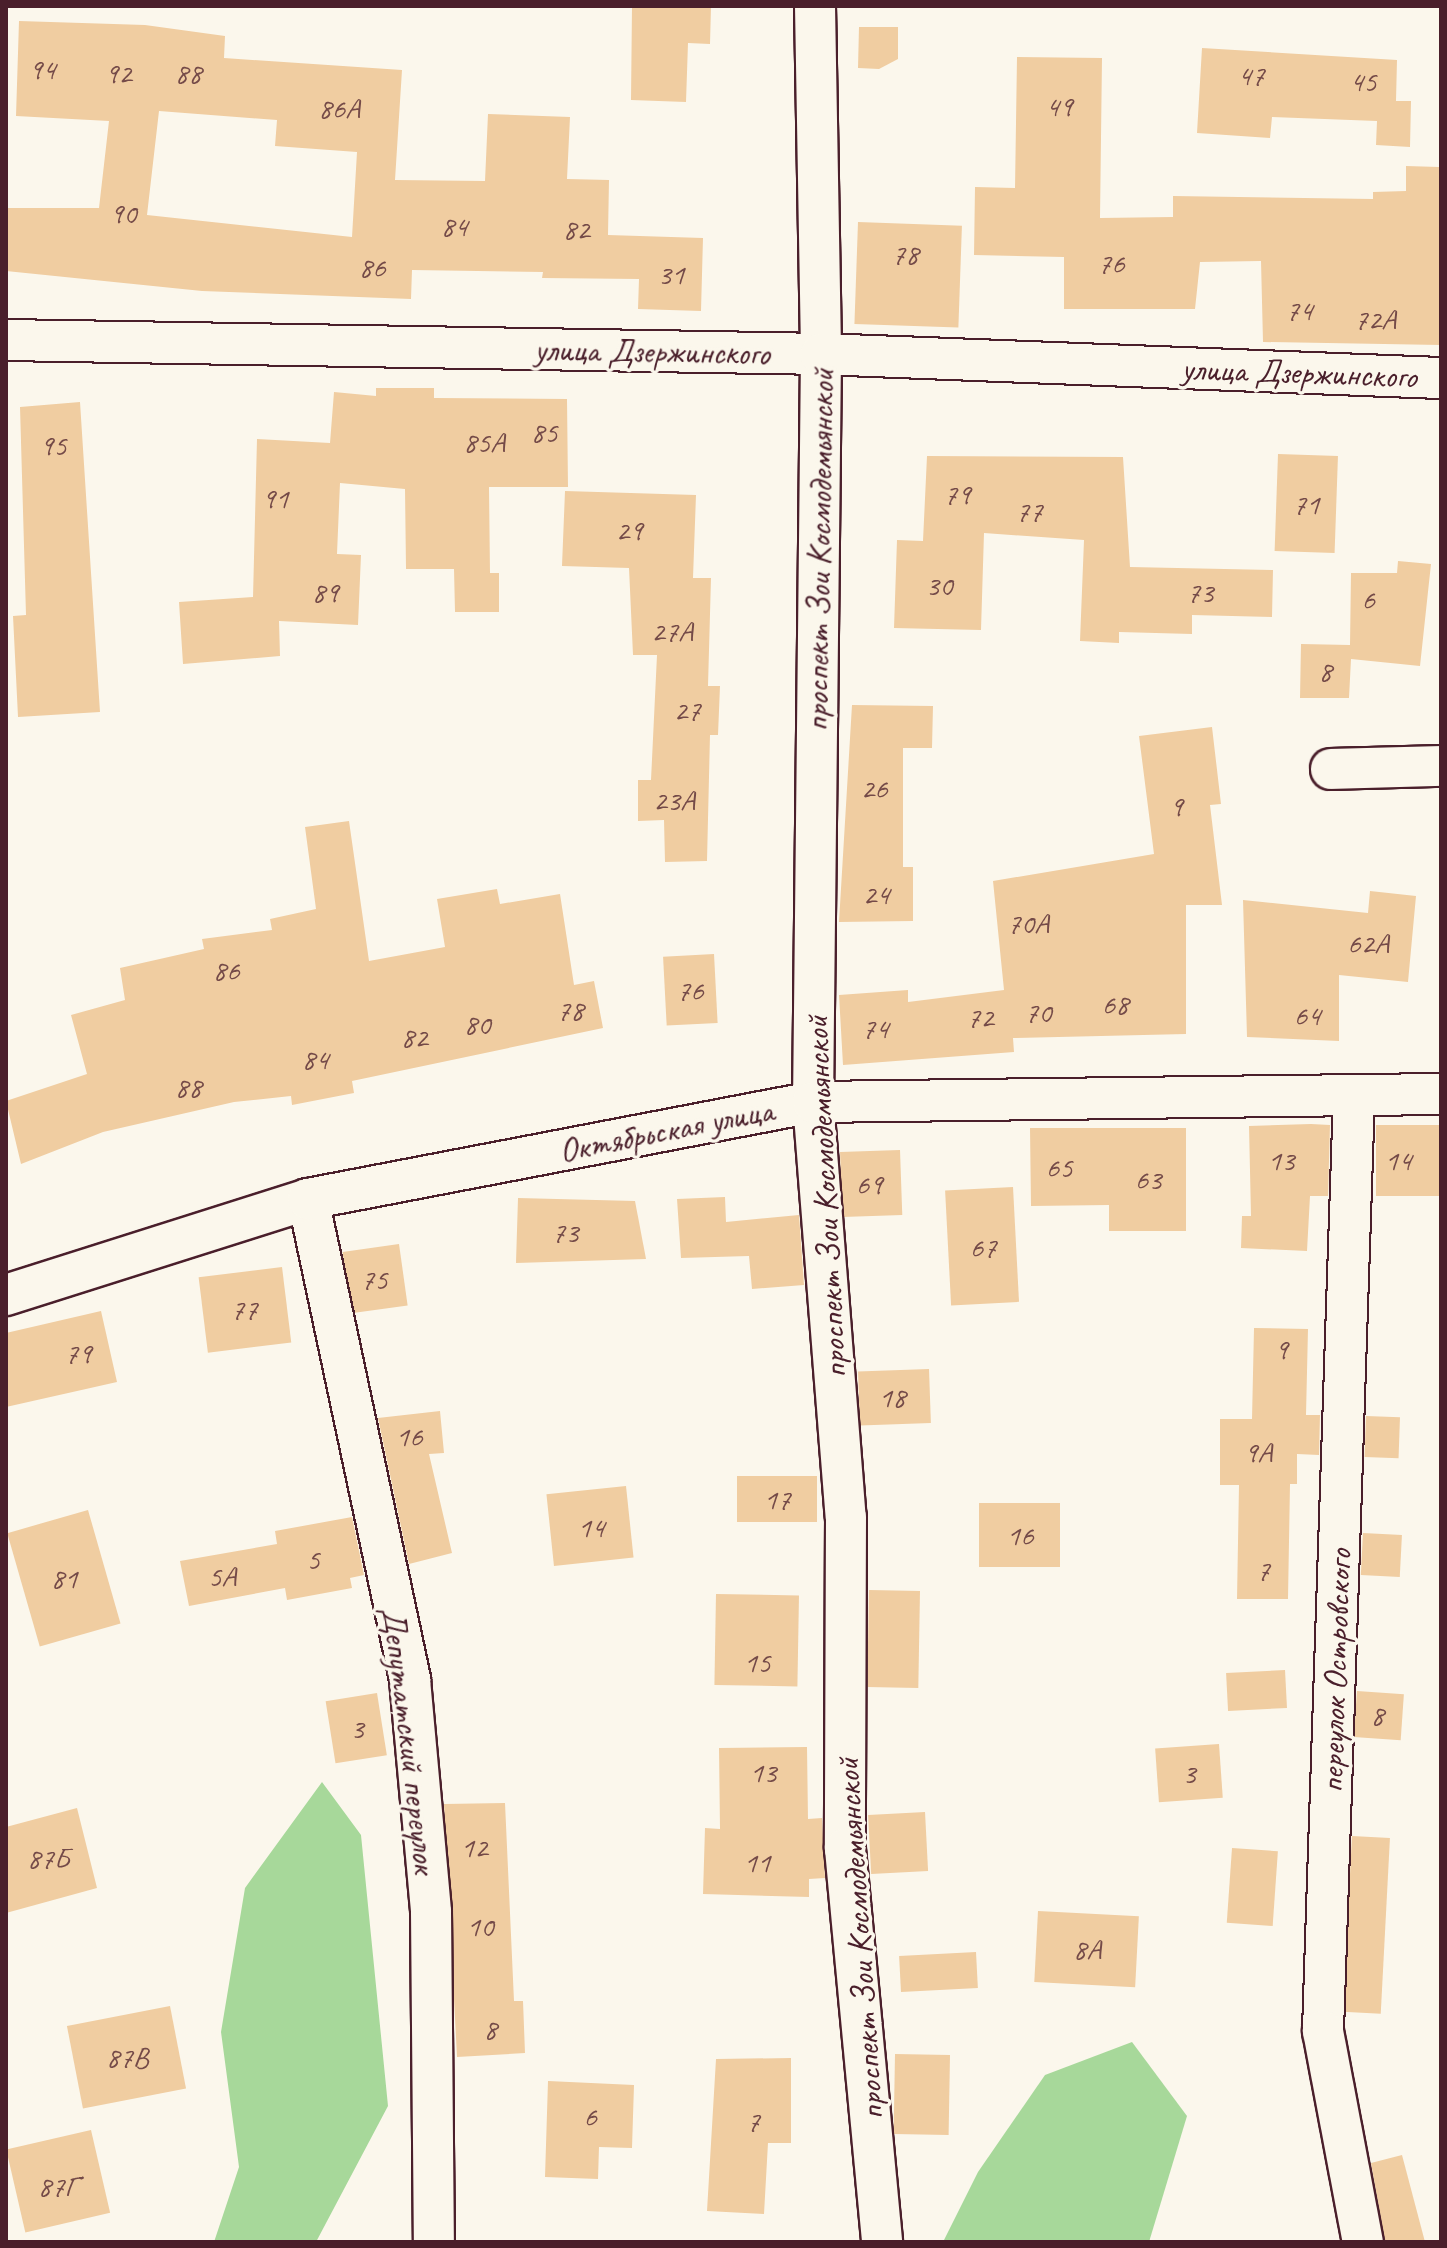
<!DOCTYPE html>
<html>
<head>
<meta charset="utf-8">
<style>
	body { margin:0 }
	#map { position:relative; width:1447px; height:2248px; overflow:hidden; background:#fbf7ec; font-family:Caveat,sans-serif }
	div>[style] { position:absolute }
	.green>* { inset:0; background:#a7d89a }
	.building>* { inset:0; background:#f0cda1; transform-origin:0 0 }
	.roads { filter:drop-shadow(2px 0 #4a1f2b) drop-shadow(-2px 0 #4a1f2b) drop-shadow(0 2px #4a1f2b) drop-shadow(0 -2px #4a1f2b) }
	.minor>* { height:40px; margin:-20px; padding:0 20px; transform-origin:20px; border-radius:20px; background:#fbf7ec }
	span { translate:-50% -50%; white-space:nowrap; text-align:center; line-height:1.15; -webkit-text-stroke:7px #fbf7ec; paint-order:stroke }
	.number-label { font-size:30px; color:#744a48 }
	.number-label span { -webkit-text-stroke-width:0 }
	.street-label { font-size:34px; color:#4a1f2b }
	.frame { position:absolute; inset:0; border:8px solid #4a1f2b; pointer-events:none }
</style>
</head>
<body>
<div id="map">
	<div class="green">
		<i style="clip-path:polygon(322px 1782px,361px 1835px,388px 2106px,316px 2242px,214px 2242px,239px 2167px,221px 2032px,245px 1888px)"></i>
		<i style="clip-path:polygon(1132px 2042px,1187px 2116px,1149px 2242px,943px 2242px,978px 2172px,1045px 2075px)"></i>
	</div>
	<div class="building">
		<i style="clip-path:polygon(632px 6px,711px 6px,710px 44px,688px 43px,686px 102px,631px 100px)"></i>
		<i style="clip-path:polygon(evenodd,19px 21px,145px 25px,225px 36px,224px 58px,402px 70px,395px 180px,485px 181px,488px 114px,570px 117px,567px 179px,609px 180px,608px 235px,703px 238px,701px 311px,638px 309px,639px 279px,542px 278px,543px 272px,412px 270px,411px 299px,202px 291px,6px 271px,6px 208px,99px 208px,109px 121px,16px 116px,19px 21px,159px 111px,277px 120px,275px 146px,357px 152px,352px 237px,147px 215px,159px 111px)"></i>
		<i style="clip-path:polygon(859px 27px,898px 27px,898px 59px,879px 69px,858px 68px)"></i>
		<i style="clip-path:polygon(1202px 48px,1397px 60px,1396px 101px,1411px 101px,1410px 147px,1376px 145px,1377px 121px,1272px 117px,1270px 138px,1197px 133px)"></i>
		<i style="clip-path:polygon(1017px 57px,1102px 58px,1100px 218px,1173px 217px,1173px 196px,1373px 199px,1373px 192px,1406px 191px,1406px 166px,1439px 167px,1441px 345px,1263px 342px,1261px 261px,1200px 262px,1195px 309px,1064px 309px,1064px 257px,974px 255px,975px 187px,1015px 188px)"></i>
		<i style="left:858px;top:222px;width:104px;height:102px;rotate:2deg"></i>
		<i style="clip-path:polygon(376px 388px,434px 388px,434px 398px,567px 399px,568px 487px,489px 487px,490px 573px,499px 573px,499px 612px,455px 612px,454px 569px,406px 569px,405px 489px,340px 483px,337px 554px,361px 555px,358px 625px,279px 621px,280px 656px,183px 664px,179px 602px,253px 597px,257px 439px,330px 443px,334px 392px,376px 396px)"></i>
		<i style="clip-path:polygon(80px 402px,100px 712px,18px 717px,13px 616px,26px 615px,20px 407px)"></i>
		<i style="left:1278px;top:454px;width:60px;height:97px;rotate:2deg"></i>
		<i style="clip-path:polygon(927px 456px,1123px 457px,1130px 567px,1273px 570px,1272px 617px,1192px 615px,1192px 634px,1119px 632px,1119px 643px,1080px 641px,1084px 540px,984px 533px,981px 630px,894px 628px,897px 540px,923px 541px)"></i>
		<i style="clip-path:polygon(565px 491px,696px 495px,693px 578px,711px 578px,708px 686px,720px 686px,718px 735px,710px 735px,707px 861px,665px 862px,664px 820px,638px 821px,638px 780px,651px 780px,657px 655px,633px 655px,629px 568px,562px 566px)"></i>
		<i style="clip-path:polygon(1398px 561px,1431px 564px,1420px 666px,1351px 659px,1349px 698px,1300px 698px,1301px 644px,1350px 645px,1351px 573px,1397px 573px)"></i>
		<i style="clip-path:polygon(852px 705px,933px 706px,932px 748px,903px 748px,903px 867px,913px 867px,913px 921px,839px 922px)"></i>
		<i style="clip-path:polygon(1212px 727px,1221px 804px,1210px 805px,1222px 905px,1186px 905px,1186px 1034px,1013px 1038px,1014px 1052px,843px 1065px,839px 995px,908px 990px,908px 1002px,1004px 990px,993px 881px,1154px 854px,1139px 736px)"></i>
		<i style="clip-path:polygon(349px 821px,369px 961px,445px 947px,437px 899px,497px 889px,500px 904px,560px 894px,574px 985px,594px 981px,603px 1028px,352px 1081px,354px 1093px,292px 1105px,291px 1096px,234px 1102px,103px 1132px,21px 1164px,6px 1101px,87px 1074px,71px 1015px,125px 1000px,120px 968px,204px 949px,202px 939px,272px 930px,270px 919px,316px 909px,305px 827px)"></i>
		<i style="clip-path:polygon(1370px 891px,1416px 896px,1408px 982px,1339px 975px,1339px 1041px,1247px 1037px,1243px 900px,1368px 913px)"></i>
		<i style="left:714px;top:954px;width:69px;height:51px;rotate:87deg"></i>
		<i style="clip-path:polygon(1311px 1124px,1330px 1125px,1328px 1196px,1310px 1196px,1307px 1251px,1241px 1248px,1242px 1216px,1251px 1216px,1249px 1126px)"></i>
		<i style="left:1376px;top:1125px;width:65px;height:71px"></i>
		<i style="clip-path:polygon(1030px 1128px,1186px 1128px,1186px 1231px,1109px 1231px,1109px 1205px,1031px 1206px)"></i>
		<i style="left:900px;top:1150px;width:65px;height:60px;rotate:88deg"></i>
		<i style="left:1013px;top:1187px;width:115px;height:68px;rotate:87deg"></i>
		<i style="clip-path:polygon(725px 1197px,726px 1222px,799px 1215px,804px 1285px,752px 1289px,749px 1256px,681px 1258px,677px 1199px)"></i>
		<i style="clip-path:polygon(518px 1198px,635px 1201px,646px 1259px,516px 1263px)"></i>
		<i style="left:399px;top:1244px;width:62px;height:57px;rotate:82deg"></i>
		<i style="left:282px;top:1267px;width:76px;height:84px;rotate:83deg"></i>
		<i style="clip-path:polygon(101px 1311px,117px 1382px,6px 1407px,6px 1333px)"></i>
		<i style="clip-path:polygon(1254px 1328px,1308px 1329px,1306px 1415px,1320px 1415px,1319px 1455px,1297px 1454px,1297px 1484px,1290px 1484px,1288px 1599px,1237px 1599px,1239px 1485px,1220px 1485px,1220px 1419px,1252px 1419px)"></i>
		<i style="left:929px;top:1369px;width:54px;height:71px;rotate:88deg"></i>
		<i style="clip-path:polygon(440px 1411px,444px 1453px,429px 1454px,452px 1553px,409px 1564px,378px 1418px)"></i>
		<i style="left:1366px;top:1416px;width:34px;height:41px;rotate:2deg"></i>
		<i style="left:737px;top:1476px;width:80px;height:46px"></i>
		<i style="left:626px;top:1486px;width:72px;height:80px;rotate:84deg"></i>
		<i style="left:979px;top:1503px;width:81px;height:64px"></i>
		<i style="left:88px;top:1510px;width:118px;height:84px;rotate:74deg"></i>
		<i style="clip-path:polygon(352px 1517px,364px 1575px,350px 1578px,352px 1588px,287px 1600px,285px 1588px,189px 1606px,180px 1561px,277px 1544px,275px 1531px)"></i>
		<i style="left:1363px;top:1533px;width:39px;height:42px;rotate:3deg"></i>
		<i style="left:869px;top:1590px;width:51px;height:97px;rotate:1deg"></i>
		<i style="left:716px;top:1594px;width:83px;height:91px;rotate:1deg"></i>
		<i style="left:1285px;top:1670px;width:38px;height:59px;rotate:87deg"></i>
		<i style="left:1357px;top:1691px;width:47px;height:46px;rotate:4deg"></i>
		<i style="left:377px;top:1693px;width:63px;height:52px;rotate:81deg"></i>
		<i style="left:1219px;top:1744px;width:54px;height:64px;rotate:86deg"></i>
		<i style="clip-path:polygon(807px 1747px,808px 1819px,822px 1818px,825px 1878px,809px 1879px,809px 1897px,703px 1894px,705px 1828px,720px 1829px,719px 1748px)"></i>
		<i style="clip-path:polygon(505px 1803px,514px 2001px,523px 2001px,525px 2053px,457px 2057px,444px 1804px)"></i>
		<i style="clip-path:polygon(77px 1808px,97px 1888px,6px 1913px,6px 1827px)"></i>
		<i style="left:925px;top:1812px;width:59px;height:57px;rotate:87deg"></i>
		<i style="left:1352px;top:1836px;width:38px;height:176px;rotate:3deg"></i>
		<i style="left:1232px;top:1848px;width:46px;height:75px;rotate:4deg"></i>
		<i style="left:1038px;top:1911px;width:101px;height:71px;rotate:3deg"></i>
		<i style="left:976px;top:1952px;width:36px;height:77px;rotate:87deg"></i>
		<i style="left:170px;top:2006px;width:84px;height:105px;rotate:79deg"></i>
		<i style="left:950px;top:2055px;width:80px;height:55px;rotate:91deg"></i>
		<i style="clip-path:polygon(791px 2058px,791px 2143px,768px 2143px,764px 2214px,707px 2211px,716px 2059px)"></i>
		<i style="clip-path:polygon(548px 2081px,634px 2085px,632px 2148px,599px 2147px,598px 2179px,545px 2177px)"></i>
		<i style="left:91px;top:2130px;width:85px;height:87px;rotate:77deg"></i>
		<i style="clip-path:polygon(1402px 2155px,1425px 2242px,1385px 2242px,1371px 2163px)"></i>
	</div>
	<div class="roads">
		<div class="minor">
			<i style="left:815px;top:6px;width:348px;rotate:89deg"></i>
			<i style="left:821px;top:354px;width:748px;rotate:90.61deg"></i>
			<i style="left:813px;top:1102px;width:416px;rotate:85.5deg"></i>
			<i style="left:846px;top:1517px;width:332px;rotate:90.2deg"></i>
			<i style="left:845px;top:1849px;width:395px;rotate:84.6deg"></i>
			<i style="left:6px;top:340px;width:815px;rotate:0.98deg"></i>
			<i style="left:821px;top:354px;width:620px;rotate:2.22deg"></i>
			<i style="left:1331px;top:769px;width:110px;rotate:-1.6deg"></i>
			<i style="left:1354px;top:1096px;width:936px;rotate:91.9deg"></i>
			<i style="left:1323px;top:2031px;width:215px;rotate:79.3deg"></i>
			<i style="left:308px;top:1199px;width:492px;rotate:78deg"></i>
			<i style="left:410px;top:1680px;width:233px;rotate:84.8deg"></i>
			<i style="left:431px;top:1912px;width:330px;rotate:89.5deg"></i>
			<i style="left:6px;top:1295px;width:317px;rotate:-17.6deg"></i>
			<i style="left:308px;top:1199px;width:514px;rotate:-10.87deg"></i>
			<i style="left:813px;top:1102px;width:628px;rotate:-0.73deg"></i>
		</div>
	</div>
	<div class="number-label">
		<span style="left:42px;top:69px">94</span>
		<span style="left:118px;top:73px">92</span>
		<span style="left:188px;top:73px">88</span>
		<span style="left:1251px;top:75px">47</span>
		<span style="left:1363px;top:81px">45</span>
		<span style="left:1059px;top:106px">49</span>
		<span style="left:339px;top:108px">86А</span>
		<span style="left:123px;top:213px">90</span>
		<span style="left:454px;top:226px">84</span>
		<span style="left:576px;top:229px">82</span>
		<span style="left:905px;top:254px">78</span>
		<span style="left:1111px;top:263px">76</span>
		<span style="left:372px;top:267px">86</span>
		<span style="left:671px;top:274px">31</span>
		<span style="left:1299px;top:310px">74</span>
		<span style="left:1375px;top:319px">72А</span>
		<span style="left:544px;top:432px">85</span>
		<span style="left:484px;top:442px">85А</span>
		<span style="left:53px;top:445px">95</span>
		<span style="left:957px;top:494px">79</span>
		<span style="left:275px;top:498px">91</span>
		<span style="left:1306px;top:504px">71</span>
		<span style="left:1029px;top:511px">77</span>
		<span style="left:629px;top:530px">29</span>
		<span style="left:939px;top:585px">30</span>
		<span style="left:325px;top:592px">89</span>
		<span style="left:1200px;top:592px">73</span>
		<span style="left:1368px;top:599px">6</span>
		<span style="left:672px;top:631px">27А</span>
		<span style="left:1325px;top:671px">8</span>
		<span style="left:687px;top:710px">27</span>
		<span style="left:874px;top:788px">26</span>
		<span style="left:674px;top:800px">23А</span>
		<span style="left:1176px;top:806px">9</span>
		<span style="left:876px;top:894px">24</span>
		<span style="left:1028px;top:923px">70А</span>
		<span style="left:1368px;top:943px">62А</span>
		<span style="left:226px;top:970px">86</span>
		<span style="left:690px;top:990px">76</span>
		<span style="left:1115px;top:1004px">68</span>
		<span style="left:570px;top:1010px">78</span>
		<span style="left:1038px;top:1012px">70</span>
		<span style="left:1307px;top:1015px">64</span>
		<span style="left:980px;top:1017px">72</span>
		<span style="left:477px;top:1024px">80</span>
		<span style="left:875px;top:1028px">74</span>
		<span style="left:414px;top:1037px">82</span>
		<span style="left:315px;top:1059px">84</span>
		<span style="left:188px;top:1087px">88</span>
		<span style="left:1281px;top:1160px">13</span>
		<span style="left:1398px;top:1160px">14</span>
		<span style="left:1059px;top:1167px">65</span>
		<span style="left:1148px;top:1179px">63</span>
		<span style="left:869px;top:1184px">69</span>
		<span style="left:565px;top:1232px">73</span>
		<span style="left:983px;top:1247px">67</span>
		<span style="left:374px;top:1279px">75</span>
		<span style="left:244px;top:1309px">77</span>
		<span style="left:1281px;top:1349px">9</span>
		<span style="left:78px;top:1353px">79</span>
		<span style="left:892px;top:1397px">18</span>
		<span style="left:409px;top:1436px">16</span>
		<span style="left:1258px;top:1452px">9А</span>
		<span style="left:777px;top:1499px">17</span>
		<span style="left:591px;top:1527px">14</span>
		<span style="left:1020px;top:1535px">16</span>
		<span style="left:313px;top:1559px">5</span>
		<span style="left:1263px;top:1570px">7</span>
		<span style="left:222px;top:1576px">5А</span>
		<span style="left:64px;top:1578px">81</span>
		<span style="left:757px;top:1662px">15</span>
		<span style="left:1377px;top:1715px">8</span>
		<span style="left:357px;top:1728px">3</span>
		<span style="left:763px;top:1772px">13</span>
		<span style="left:1189px;top:1773px">3</span>
		<span style="left:474px;top:1847px">12</span>
		<span style="left:48px;top:1858px">87Б</span>
		<span style="left:757px;top:1862px">11</span>
		<span style="left:480px;top:1926px">10</span>
		<span style="left:1087px;top:1949px">8А</span>
		<span style="left:490px;top:2029px">8</span>
		<span style="left:127px;top:2057px">87В</span>
		<span style="left:590px;top:2116px">6</span>
		<span style="left:753px;top:2121px">7</span>
		<span style="left:58px;top:2186px">87Г</span>
	</div>
	<div class="street-label">
		<span style="left:652px;top:351px;rotate:1deg">улица Дзержинского</span>
		<span style="left:1299px;top:372px;rotate:2deg">улица Дзержинского</span>
		<span style="left:819px;top:550px;rotate:-89deg">проспект Зои Космодемьянской</span>
		<span style="left:666px;top:1130px;rotate:-11deg">Октябрьская улица</span>
		<span style="left:825px;top:1197px;rotate:-93deg">проспект Зои Космодемьянской</span>
		<span style="left:1335px;top:1671px;rotate:-88deg">переулок Островского</span>
		<span style="left:410px;top:1740px;rotate:83deg">Депутатский переулок</span>
		<span style="left:859px;top:1939px;rotate:-94deg">проспект Зои Космодемьянской</span>
	</div>
	<div class="frame"></div>
</div>
</body>
</html>
